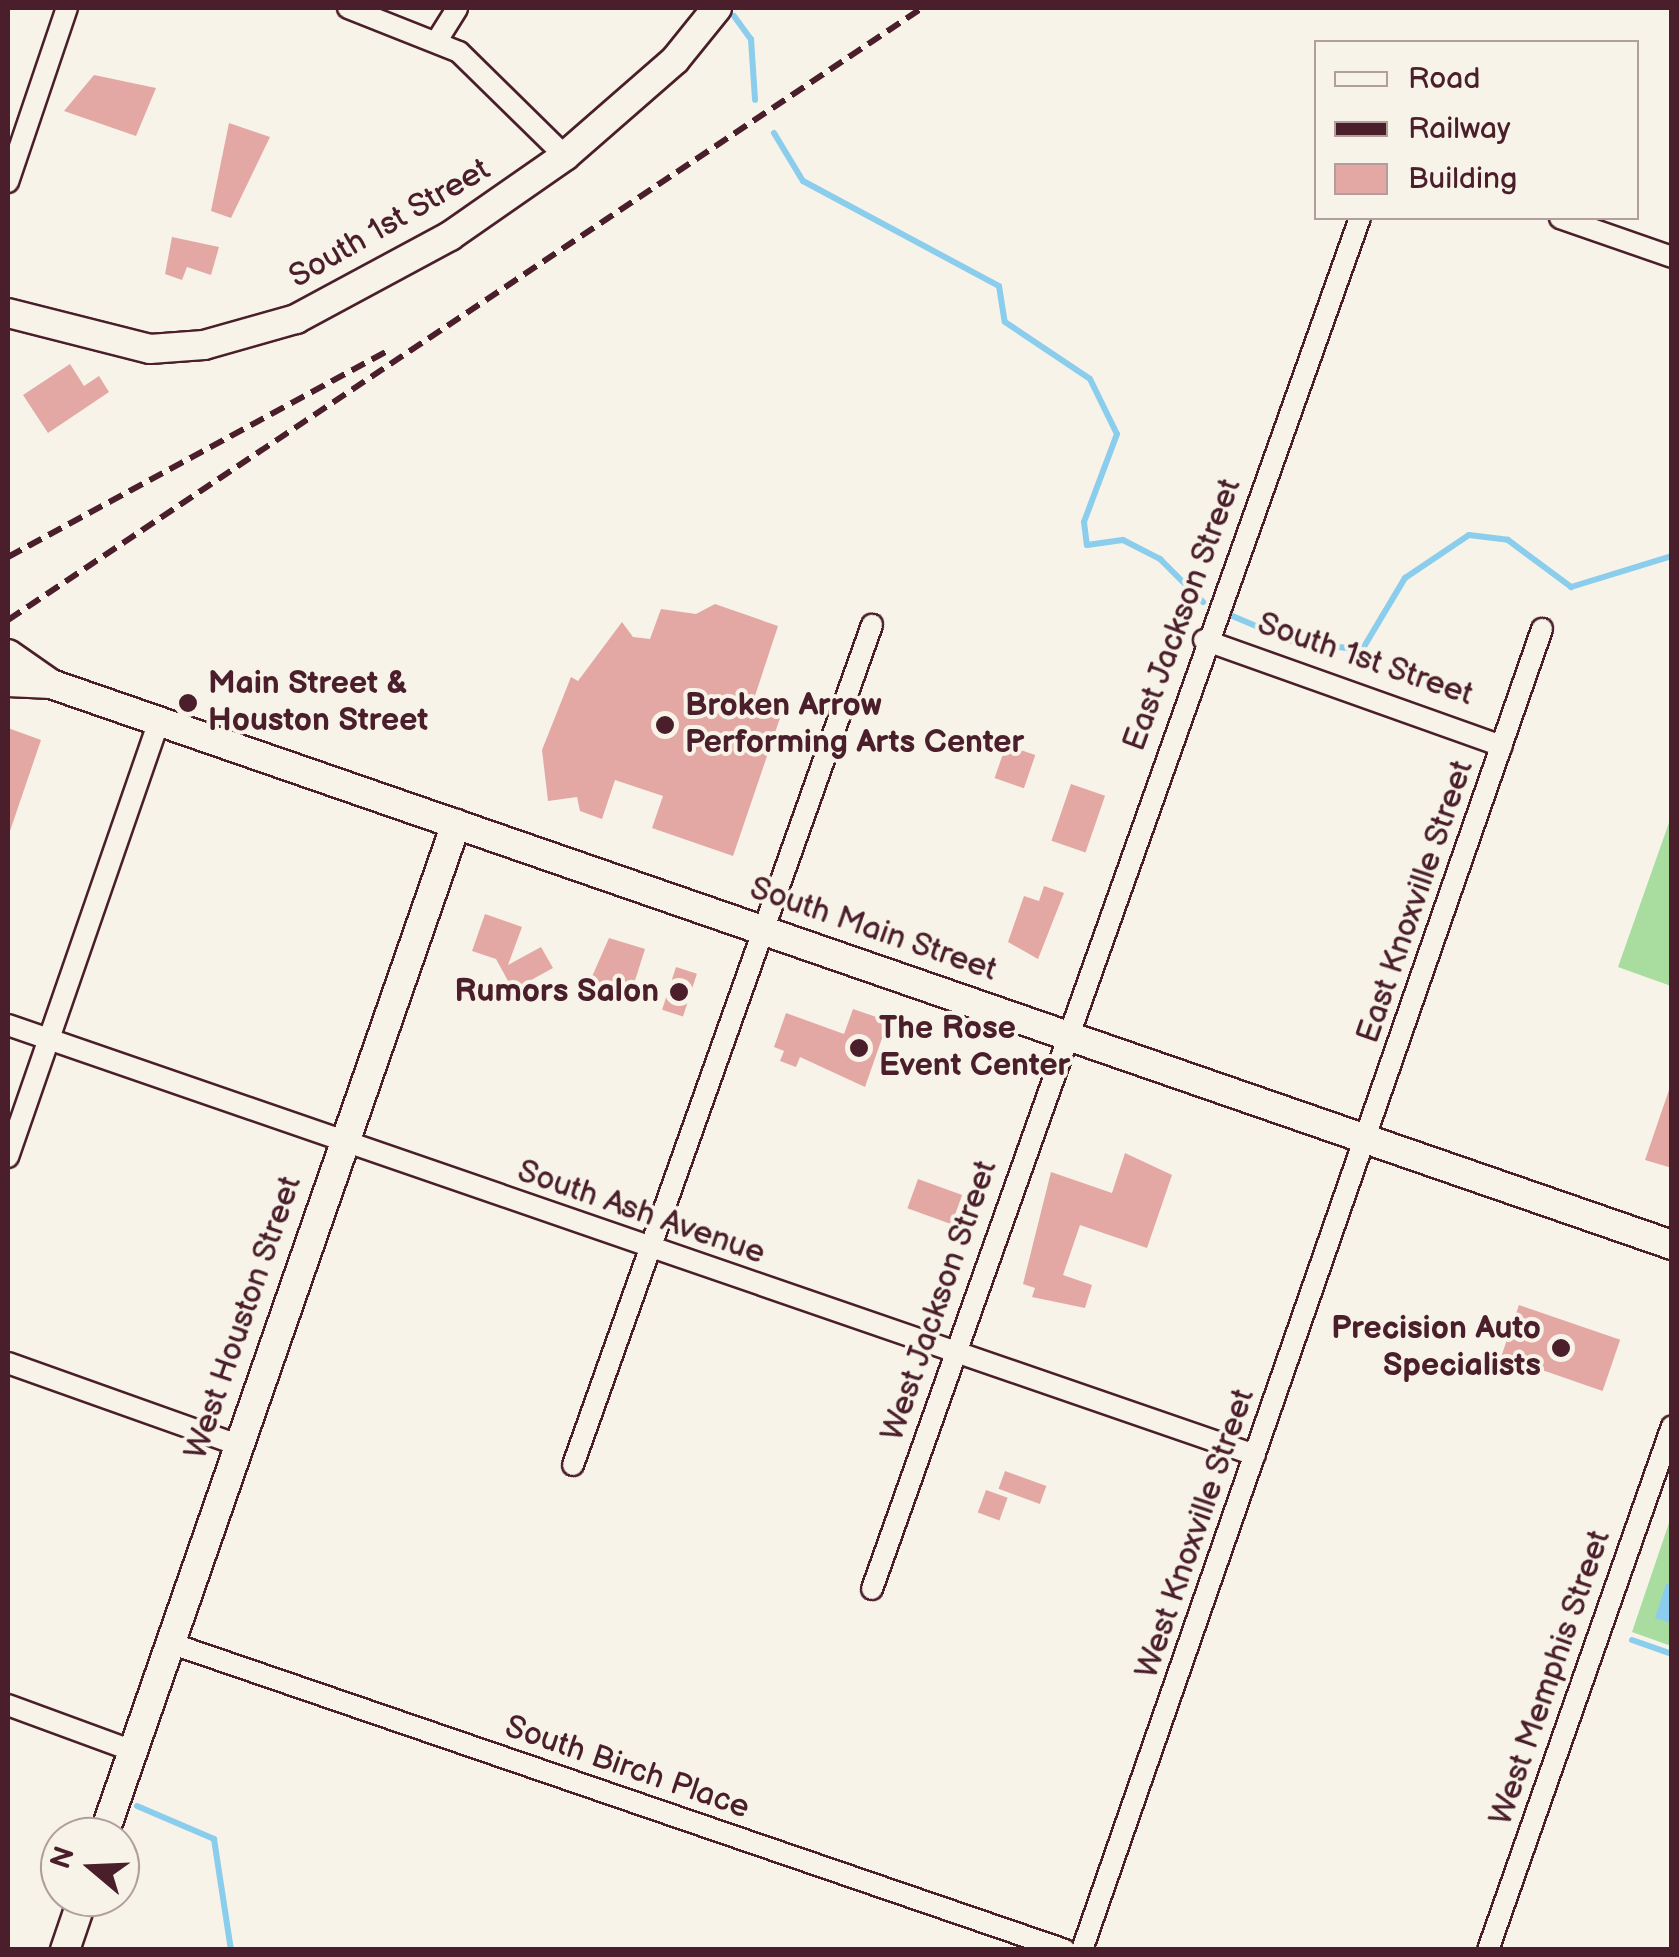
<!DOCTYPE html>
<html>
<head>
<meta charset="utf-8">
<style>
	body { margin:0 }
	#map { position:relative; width:1679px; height:1957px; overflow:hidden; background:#f7f3e8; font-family:"Balsamiq Sans",sans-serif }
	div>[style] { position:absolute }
	.green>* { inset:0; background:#a9dda0 }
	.water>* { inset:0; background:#8bcdec }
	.stream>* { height:6px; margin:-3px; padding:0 3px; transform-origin:3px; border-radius:3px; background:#8bcdec }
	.building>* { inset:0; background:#e3a8a3; transform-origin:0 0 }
	.roads { filter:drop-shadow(2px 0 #4a1f2b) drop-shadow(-2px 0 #4a1f2b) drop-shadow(0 2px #4a1f2b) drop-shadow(0 -2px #4a1f2b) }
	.street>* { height:20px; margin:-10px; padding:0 10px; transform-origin:10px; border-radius:10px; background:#f7f3e8 }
	.secondary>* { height:28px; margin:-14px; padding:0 14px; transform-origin:14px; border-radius:14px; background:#f7f3e8 }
	.rail>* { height:6px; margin-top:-3px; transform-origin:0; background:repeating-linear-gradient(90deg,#4a1f2b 0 15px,transparent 0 23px) }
	.dots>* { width:28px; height:28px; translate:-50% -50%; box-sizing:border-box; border:5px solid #f7f3e8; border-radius:50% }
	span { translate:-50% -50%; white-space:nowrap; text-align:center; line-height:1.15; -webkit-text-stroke:8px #f7f3e8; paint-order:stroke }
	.street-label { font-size:32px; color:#4a1f2b }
	.poi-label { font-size:32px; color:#4a1f2b; font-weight:700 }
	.left { translate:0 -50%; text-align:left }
	.right { translate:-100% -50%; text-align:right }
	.frame { position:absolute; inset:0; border:10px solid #4a1f2b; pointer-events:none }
	.legend { position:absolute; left:1314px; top:40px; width:325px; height:180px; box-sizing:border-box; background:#f7f3e8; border:2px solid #b29e9c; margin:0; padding:12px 18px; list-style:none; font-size:30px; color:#4a1f2b }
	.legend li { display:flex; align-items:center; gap:20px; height:50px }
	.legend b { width:50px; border:2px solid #b29e9c }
	.north { position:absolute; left:40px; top:1817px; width:100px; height:100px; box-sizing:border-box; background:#f7f3e8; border:2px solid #b29e9c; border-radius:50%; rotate:289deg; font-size:28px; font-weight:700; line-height:40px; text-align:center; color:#4a1f2b }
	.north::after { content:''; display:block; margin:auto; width:35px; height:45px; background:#4a1f2b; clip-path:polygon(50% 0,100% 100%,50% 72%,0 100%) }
</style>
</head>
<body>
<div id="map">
	<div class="green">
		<i style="clip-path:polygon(1671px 817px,1671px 986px,1618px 967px)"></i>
		<i style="clip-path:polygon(1671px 1517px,1671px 1646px,1632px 1632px)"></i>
	</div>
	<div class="water">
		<i style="clip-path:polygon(1666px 1584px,1671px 1585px,1671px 1623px,1655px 1618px)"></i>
	</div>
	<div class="stream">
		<i style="left:734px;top:16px;width:29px;rotate:54deg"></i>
		<i style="left:751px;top:39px;width:61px;rotate:86.2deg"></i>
		<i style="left:774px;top:133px;width:56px;rotate:58.9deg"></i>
		<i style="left:803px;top:181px;width:222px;rotate:28.2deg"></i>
		<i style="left:999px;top:286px;width:36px;rotate:81deg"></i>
		<i style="left:1005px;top:322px;width:102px;rotate:33.8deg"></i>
		<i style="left:1090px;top:379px;width:61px;rotate:63.9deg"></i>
		<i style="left:1117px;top:434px;width:94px;rotate:110.6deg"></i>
		<i style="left:1084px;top:522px;width:23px;rotate:83deg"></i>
		<i style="left:1087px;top:545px;width:36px;rotate:-8deg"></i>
		<i style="left:1123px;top:540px;width:42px;rotate:27.2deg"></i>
		<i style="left:1160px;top:559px;width:61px;rotate:45deg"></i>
		<i style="left:1230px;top:615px;width:67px;rotate:22.8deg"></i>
		<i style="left:1292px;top:641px;width:71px;rotate:7.3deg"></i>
		<i style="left:1362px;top:650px;width:84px;rotate:-59.2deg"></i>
		<i style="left:1405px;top:578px;width:77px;rotate:-33.9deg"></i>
		<i style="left:1469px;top:535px;width:39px;rotate:7deg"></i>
		<i style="left:1508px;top:540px;width:79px;rotate:36.7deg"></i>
		<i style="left:1571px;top:587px;width:106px;rotate:-17.1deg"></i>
		<i style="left:1632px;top:1640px;width:42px;rotate:19.3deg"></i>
		<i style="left:137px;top:1806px;width:84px;rotate:23.2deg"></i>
		<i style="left:214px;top:1839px;width:112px;rotate:81.3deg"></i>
	</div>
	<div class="building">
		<i style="clip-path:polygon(94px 75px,156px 88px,136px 136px,64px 111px)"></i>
		<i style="clip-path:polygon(229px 123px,270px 137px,231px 218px,211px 211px)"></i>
		<i style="clip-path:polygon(172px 237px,219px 247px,211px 275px,187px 267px,182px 280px,165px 274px)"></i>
		<i style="clip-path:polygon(70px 364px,84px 386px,99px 376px,109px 392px,48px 433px,23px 395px)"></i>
		<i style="clip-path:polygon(715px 604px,778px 626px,751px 708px,780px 718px,733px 856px,652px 828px,663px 796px,615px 780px,602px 819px,580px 811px,577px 797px,548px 801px,542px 750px,571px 677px,578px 681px,622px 622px,633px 637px,650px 639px,661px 609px,696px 614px)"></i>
		<i style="clip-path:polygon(8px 728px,41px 740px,10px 831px,8px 830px)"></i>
		<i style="left:1006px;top:745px;width:31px;height:35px;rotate:19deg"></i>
		<i style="left:1071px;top:784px;width:36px;height:60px;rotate:19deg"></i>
		<i style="clip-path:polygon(1044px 886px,1064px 893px,1038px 959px,1008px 942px,1024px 896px,1039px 901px)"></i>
		<i style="clip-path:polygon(485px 914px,522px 927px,508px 965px,541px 947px,553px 968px,513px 990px,496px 959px,472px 951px)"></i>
		<i style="clip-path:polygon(609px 938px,645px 949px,631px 993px,590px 981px)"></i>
		<i style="left:676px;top:967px;width:22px;height:45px;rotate:18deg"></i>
		<i style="clip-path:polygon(853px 1009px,888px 1021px,865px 1087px,800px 1057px,796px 1067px,780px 1061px,784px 1051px,774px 1047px,786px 1013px,844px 1034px)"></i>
		<i style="clip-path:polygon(1669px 1090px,1672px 1090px,1672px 1168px,1645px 1160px)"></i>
		<i style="clip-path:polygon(1125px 1153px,1172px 1175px,1147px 1248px,1080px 1225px,1063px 1275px,1092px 1285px,1085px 1308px,1032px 1297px,1035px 1288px,1023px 1284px,1051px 1172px,1112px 1193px)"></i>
		<i style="left:918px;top:1179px;width:47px;height:31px;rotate:20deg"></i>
		<i style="left:1519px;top:1305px;width:107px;height:54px;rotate:19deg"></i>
		<i style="left:1005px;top:1471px;width:44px;height:19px;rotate:20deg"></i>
		<i style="left:986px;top:1490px;width:23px;height:24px;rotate:20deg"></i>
	</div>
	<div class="roads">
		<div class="street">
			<i style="left:348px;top:8px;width:119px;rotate:21.6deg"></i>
			<i style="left:459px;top:52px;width:148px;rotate:44.5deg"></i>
			<i style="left:438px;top:39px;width:36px;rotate:-58deg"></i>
			<i style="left:8px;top:182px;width:184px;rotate:-71.3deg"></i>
			<i style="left:1560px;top:218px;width:119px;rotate:19.2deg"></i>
			<i style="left:1204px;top:640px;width:316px;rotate:19.6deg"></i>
			<i style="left:8px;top:1025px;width:1319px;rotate:19.03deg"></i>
			<i style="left:8px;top:1157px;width:461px;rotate:-70.9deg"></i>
			<i style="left:8px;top:1363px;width:244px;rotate:19.6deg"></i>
			<i style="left:573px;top:1465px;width:892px;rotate:-70.41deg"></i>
			<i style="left:872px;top:1589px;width:1455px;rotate:-70.41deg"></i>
			<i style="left:170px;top:1643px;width:946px;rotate:18.93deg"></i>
			<i style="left:8px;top:1705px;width:133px;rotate:20.2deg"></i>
			<i style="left:1082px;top:1950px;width:1399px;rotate:-70.8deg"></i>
			<i style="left:1488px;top:1950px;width:555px;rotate:-70.65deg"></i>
		</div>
		<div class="secondary">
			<i style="left:8px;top:313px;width:146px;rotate:14.2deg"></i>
			<i style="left:150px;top:349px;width:54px;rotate:-4.2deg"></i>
			<i style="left:204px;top:345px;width:96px;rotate:-15.8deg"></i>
			<i style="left:296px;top:319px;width:175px;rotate:-28.3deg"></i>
			<i style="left:450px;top:236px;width:140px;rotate:-34.8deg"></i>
			<i style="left:565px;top:156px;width:146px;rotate:-41.1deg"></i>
			<i style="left:675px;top:60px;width:67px;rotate:-51.1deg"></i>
			<i style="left:8px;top:654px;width:52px;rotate:34.9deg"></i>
			<i style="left:8px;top:682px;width:43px;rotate:2.7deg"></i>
			<i style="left:51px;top:684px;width:1715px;rotate:19.09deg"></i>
			<i style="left:103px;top:1837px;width:1073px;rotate:-70.79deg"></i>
			<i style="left:65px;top:1950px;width:56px;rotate:-71.2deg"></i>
		</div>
	</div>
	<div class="rail">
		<i style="left:8px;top:557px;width:434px;rotate:-28.5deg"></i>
		<i style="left:8px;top:620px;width:1100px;rotate:-33.81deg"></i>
	</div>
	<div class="dots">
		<i style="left:188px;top:703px;background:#4a1f2b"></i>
		<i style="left:665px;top:725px;background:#4a1f2b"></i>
		<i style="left:679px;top:992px;background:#4a1f2b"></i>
		<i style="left:859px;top:1048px;background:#4a1f2b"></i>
		<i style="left:1561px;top:1348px;background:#4a1f2b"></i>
	</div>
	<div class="street-label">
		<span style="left:390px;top:224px;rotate:-30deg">South 1st Street</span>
		<span style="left:1183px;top:615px;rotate:-70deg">East Jackson Street</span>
		<span style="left:1365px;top:660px;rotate:19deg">South 1st Street</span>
		<span style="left:1416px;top:902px;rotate:-71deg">East Knoxville Street</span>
		<span style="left:873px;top:930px;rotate:19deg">South Main Street</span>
		<span style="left:641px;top:1213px;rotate:19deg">South Ash Avenue</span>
		<span style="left:940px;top:1301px;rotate:-71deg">West Jackson Street</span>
		<span style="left:244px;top:1318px;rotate:-71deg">West Houston Street</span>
		<span style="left:1196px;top:1534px;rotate:-71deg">West Knoxville Street</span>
		<span style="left:1551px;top:1678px;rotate:-71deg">West Memphis Street</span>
		<span style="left:627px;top:1768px;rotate:19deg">South Birch Place</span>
	</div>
	<div class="poi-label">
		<span class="left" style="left:208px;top:703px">Main Street &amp;<br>Houston Street</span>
		<span class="left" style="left:685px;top:725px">Broken Arrow<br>Performing Arts Center</span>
		<span class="right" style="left:659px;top:992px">Rumors Salon</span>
		<span class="left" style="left:879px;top:1048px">The Rose<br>Event Center</span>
		<span class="right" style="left:1541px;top:1348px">Precision Auto<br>Specialists</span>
	</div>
	<div class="frame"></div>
	<ul class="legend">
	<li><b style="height:12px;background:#f7f3e8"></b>Road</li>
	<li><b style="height:12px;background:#4a1f2b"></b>Railway</li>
	<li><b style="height:28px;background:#e3a8a3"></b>Building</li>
	</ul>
	<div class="north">N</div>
</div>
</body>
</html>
